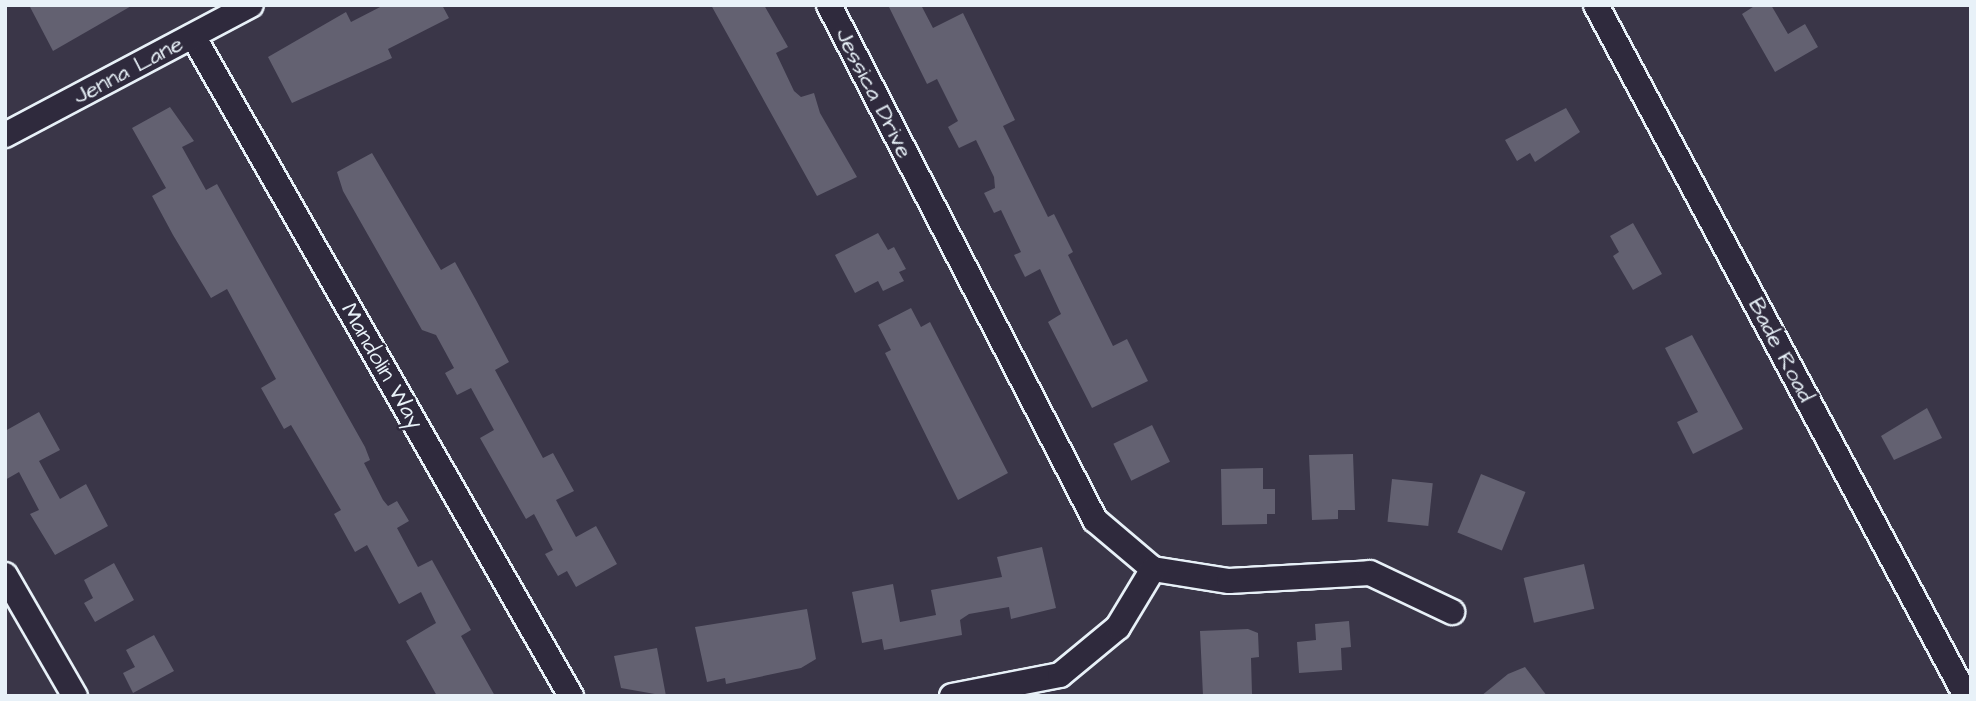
<!DOCTYPE html>
<html>
<head>
<meta charset="utf-8">
<style>
	body { margin:0 }
	#map { position:relative; width:1976px; height:701px; overflow:hidden; background:#3a3648; font-family:"Architects Daughter",sans-serif }
	div>[style] { position:absolute }
	.building>* { inset:0; background:#636171; transform-origin:0 0 }
	.roads { filter:drop-shadow(2px 0 #e8f1f8) drop-shadow(-2px 0 #e8f1f8) drop-shadow(0 2px #e8f1f8) drop-shadow(0 -2px #e8f1f8) }
	.street>* { height:24px; margin:-12px; padding:0 12px; transform-origin:12px; border-radius:12px; background:#2f2a3d }
	span { translate:-50% -50%; white-space:nowrap; text-align:center; line-height:1.15; -webkit-text-stroke:5px #2f2a3d; paint-order:stroke }
	.street-label { font-size:23px; color:#e8f1f8 }
	.frame { position:absolute; inset:0; border:7px solid #e8f1f8; pointer-events:none }
</style>
</head>
<body>
<div id="map">
	<div class="building">
		<i style="clip-path:polygon(29px 5px,133px 5px,53px 51px)"></i>
		<i style="clip-path:polygon(384px 5px,442px 5px,449px 18px,388px 49px,392px 58px,292px 103px,268px 57px,346px 12px,351px 22px)"></i>
		<i style="clip-path:polygon(711px 5px,764px 5px,788px 47px,776px 53px,794px 91px,801px 97px,814px 93px,820px 113px,857px 177px,817px 196px)"></i>
		<i style="clip-path:polygon(888px 5px,921px 5px,933px 28px,963px 13px,1015px 120px,1003px 126px,1048px 217px,1054px 214px,1073px 252px,1068px 255px,1113px 346px,1127px 339px,1148px 381px,1092px 408px,1048px 322px,1061px 314px,1040px 269px,1025px 277px,1014px 255px,1021px 252px,1001px 210px,994px 213px,984px 193px,995px 188px,994px 177px,976px 140px,959px 148px,948px 127px,958px 121px,937px 79px,927px 84px)"></i>
		<i style="clip-path:polygon(1756px 5px,1771px 5px,1788px 34px,1805px 24px,1818px 47px,1775px 72px,1742px 14px)"></i>
		<i style="clip-path:polygon(170px 107px,194px 141px,182px 147px,206px 190px,217px 184px,365px 447px,370px 460px,364px 463px,383px 500px,388px 506px,397px 501px,409px 521px,397px 528px,418px 567px,432px 560px,471px 630px,461px 636px,495px 696px,437px 696px,406px 641px,436px 623px,421px 592px,399px 604px,367px 545px,355px 552px,334px 514px,341px 510px,291px 425px,284px 429px,261px 388px,276px 379px,227px 289px,211px 298px,173px 235px,152px 196px,166px 188px,132px 128px)"></i>
		<i style="clip-path:polygon(1566px 108px,1580px 132px,1535px 162px,1530px 153px,1517px 161px,1505px 140px)"></i>
		<i style="clip-path:polygon(372px 153px,441px 270px,455px 262px,476px 300px,509px 362px,495px 370px,543px 458px,553px 453px,574px 491px,556px 500px,576px 537px,596px 526px,617px 564px,576px 587px,567px 571px,558px 576px,545px 554px,553px 550px,534px 514px,526px 519px,480px 438px,494px 430px,471px 388px,457px 395px,445px 373px,454px 368px,436px 335px,422px 330px,343px 191px,337px 172px)"></i>
		<i style="clip-path:polygon(1633px 223px,1662px 274px,1633px 290px,1613px 256px,1619px 252px,1610px 236px)"></i>
		<i style="clip-path:polygon(878px 233px,888px 250px,894px 247px,906px 269px,899px 272px,904px 281px,883px 291px,878px 281px,855px 293px,835px 255px)"></i>
		<i style="clip-path:polygon(911px 308px,921px 327px,930px 322px,1008px 473px,958px 500px,885px 353px,891px 350px,878px 325px)"></i>
		<i style="clip-path:polygon(1692px 335px,1743px 429px,1693px 454px,1677px 422px,1698px 412px,1665px 348px)"></i>
		<i style="clip-path:polygon(1927px 408px,1942px 438px,1894px 460px,1881px 436px)"></i>
		<i style="clip-path:polygon(39px 412px,60px 450px,39px 461px,60px 499px,86px 484px,108px 526px,55px 555px,30px 514px,39px 510px,19px 472px,5px 480px,5px 431px)"></i>
		<i style="left:1152px;top:425px;width:41px;height:43px;rotate:64deg"></i>
		<i style="clip-path:polygon(1353px 454px,1355px 510px,1338px 510px,1338px 519px,1312px 520px,1309px 455px)"></i>
		<i style="clip-path:polygon(1263px 468px,1263px 489px,1275px 489px,1275px 514px,1267px 514px,1267px 524px,1222px 525px,1221px 469px)"></i>
		<i style="left:1481px;top:474px;width:48px;height:63px;rotate:22deg"></i>
		<i style="left:1392px;top:479px;width:41px;height:43px;rotate:6deg"></i>
		<i style="clip-path:polygon(1042px 547px,1056px 608px,1011px 619px,1009px 607px,969px 614px,960px 620px,962px 635px,884px 650px,882px 639px,862px 643px,852px 592px,893px 584px,900px 622px,936px 615px,931px 590px,1002px 577px,997px 557px)"></i>
		<i style="clip-path:polygon(114px 563px,134px 600px,95px 622px,84px 603px,93px 598px,84px 580px)"></i>
		<i style="left:1584px;top:564px;width:46px;height:62px;rotate:77deg"></i>
		<i style="clip-path:polygon(807px 609px,816px 659px,801px 668px,726px 684px,725px 678px,707px 682px,695px 627px)"></i>
		<i style="clip-path:polygon(1349px 621px,1351px 647px,1341px 648px,1342px 670px,1299px 673px,1297px 642px,1316px 640px,1315px 624px)"></i>
		<i style="clip-path:polygon(1248px 629px,1258px 633px,1259px 657px,1251px 658px,1252px 694px,1203px 696px,1200px 631px)"></i>
		<i style="clip-path:polygon(154px 635px,174px 671px,133px 693px,123px 673px,135px 667px,126px 650px)"></i>
		<i style="clip-path:polygon(657px 648px,666px 696px,621px 688px,614px 656px)"></i>
		<i style="clip-path:polygon(1525px 667px,1547px 696px,1481px 696px,1508px 674px)"></i>
	</div>
	<div class="roads">
		<div class="street">
			<i style="left:829px;top:5px;width:580px;rotate:62.68deg"></i>
			<i style="left:1095px;top:520px;width:76px;rotate:40.2deg"></i>
			<i style="left:1153px;top:569px;width:77px;rotate:9deg"></i>
			<i style="left:1229px;top:581px;width:141px;rotate:-3.2deg"></i>
			<i style="left:1370px;top:573px;width:91px;rotate:25.4deg"></i>
			<i style="left:1596px;top:5px;width:784px;rotate:61.83deg"></i>
			<i style="left:193px;top:36px;width:761px;rotate:60.2deg"></i>
			<i style="left:5px;top:135px;width:278px;rotate:-27.9deg"></i>
			<i style="left:5px;top:575px;width:140px;rotate:60deg"></i>
			<i style="left:952px;top:696px;width:110px;rotate:-11deg"></i>
			<i style="left:1060px;top:675px;width:75px;rotate:-39.6deg"></i>
			<i style="left:1118px;top:627px;width:68px;rotate:-58.9deg"></i>
		</div>
	</div>
	<div class="street-label">
		<span style="left:128px;top:70px;rotate:-28deg">Jenna Lane</span>
		<span style="left:874px;top:93px;rotate:63deg">Jessica Drive</span>
		<span style="left:1781px;top:350px;rotate:62deg">Bade Road</span>
		<span style="left:382px;top:366px;rotate:60deg">Mandolin Way</span>
	</div>
	<div class="frame"></div>
</div>
</body>
</html>
